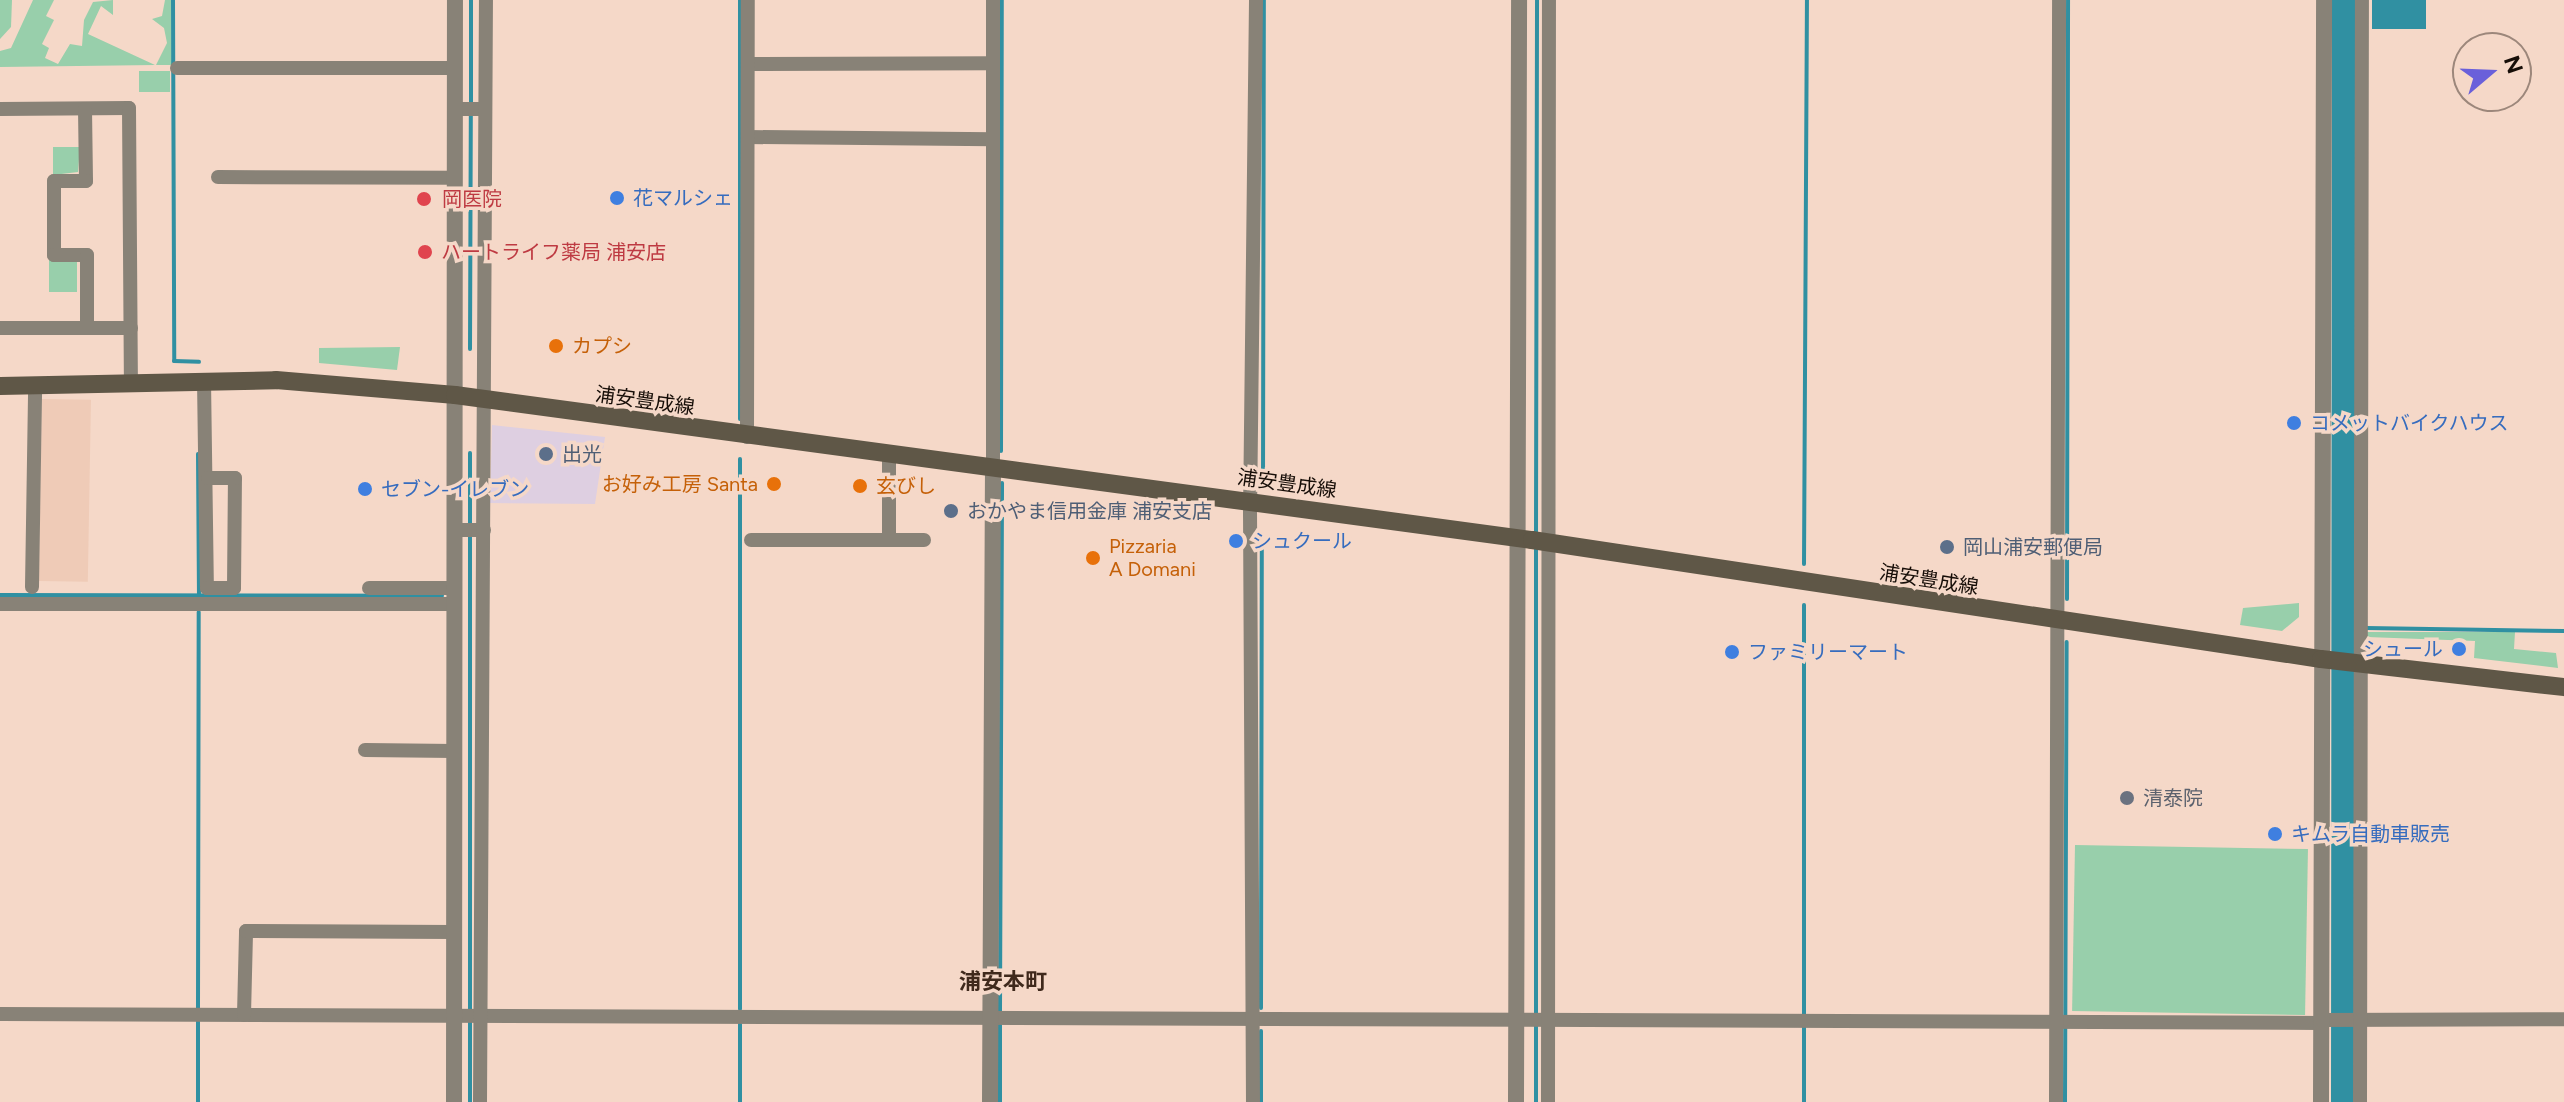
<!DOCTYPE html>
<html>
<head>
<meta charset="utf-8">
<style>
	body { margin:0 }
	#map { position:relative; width:2564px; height:1102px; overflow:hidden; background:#f5d8c8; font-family:Figtree,"Noto Sans JP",sans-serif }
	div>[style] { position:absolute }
	.commercial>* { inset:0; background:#decfe1 }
	.built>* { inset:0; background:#efcbb7; transform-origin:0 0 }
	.green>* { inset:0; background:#98cfab; transform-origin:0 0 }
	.water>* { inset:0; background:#3090a2; transform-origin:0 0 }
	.stream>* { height:4px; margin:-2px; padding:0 2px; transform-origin:2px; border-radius:2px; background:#3090a2 }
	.river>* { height:26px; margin:-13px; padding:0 13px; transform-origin:13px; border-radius:13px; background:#3090a2 }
	.minor>* { height:14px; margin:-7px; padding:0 7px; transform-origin:7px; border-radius:7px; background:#888277 }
	.tertiary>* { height:16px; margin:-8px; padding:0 8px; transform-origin:8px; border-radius:8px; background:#888277 }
	.secondary>* { height:18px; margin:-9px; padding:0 9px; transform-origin:9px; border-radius:9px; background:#5f5747 }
	.dots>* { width:22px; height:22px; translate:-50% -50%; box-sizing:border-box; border:4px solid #f5d8c8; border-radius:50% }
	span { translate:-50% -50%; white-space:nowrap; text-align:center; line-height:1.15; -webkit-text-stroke:7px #f5d8c8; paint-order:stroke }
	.shop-label { font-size:20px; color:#366cbe }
	.left { translate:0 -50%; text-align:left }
	.right { translate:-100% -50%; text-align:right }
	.health-label { font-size:20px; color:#be3a42 }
	.food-label { font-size:20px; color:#c56008 }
	.street-label { font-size:20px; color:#170e08 }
	.service-label { font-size:20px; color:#4e5e75 }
	.worship-label { font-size:20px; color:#5b616d }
	.neighbourhood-label { font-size:22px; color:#3f291c; font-weight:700 }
	.north { position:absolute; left:2452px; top:32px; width:80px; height:80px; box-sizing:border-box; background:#f5d8c8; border:2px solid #9c877b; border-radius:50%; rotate:71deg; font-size:22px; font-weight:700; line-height:32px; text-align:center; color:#170e08 }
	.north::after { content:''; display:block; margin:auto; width:28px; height:36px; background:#6a60da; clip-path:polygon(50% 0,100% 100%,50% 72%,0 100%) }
</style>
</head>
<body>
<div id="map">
	<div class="commercial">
		<i style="clip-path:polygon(492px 425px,605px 437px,595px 504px,490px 503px)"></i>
	</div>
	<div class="built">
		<i style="left:42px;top:399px;width:49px;height:182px;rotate:1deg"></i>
	</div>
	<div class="green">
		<i style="clip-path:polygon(0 0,12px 0,11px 27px,0 39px)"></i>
		<i style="clip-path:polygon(33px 0,54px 0,46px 16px,54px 20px,42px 44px,49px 48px,45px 58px,58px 64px,70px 44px,82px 46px,84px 20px,93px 2px,113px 0,113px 15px,101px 6px,88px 34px,155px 65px,0 67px,0 51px,11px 48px)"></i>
		<i style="clip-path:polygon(165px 0,171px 0,172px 65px,156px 65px,167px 43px,164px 28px,152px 19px,162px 16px)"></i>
		<i style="left:170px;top:71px;width:21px;height:31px;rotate:90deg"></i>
		<i style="clip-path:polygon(53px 147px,80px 147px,78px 172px,53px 175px)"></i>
		<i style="left:49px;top:260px;width:28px;height:32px"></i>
		<i style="clip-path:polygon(400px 347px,397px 370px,319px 363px,319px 348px)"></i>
		<i style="clip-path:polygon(2299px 603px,2299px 617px,2282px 631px,2240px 625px,2243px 608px)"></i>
		<i style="clip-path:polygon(2366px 632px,2515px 632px,2514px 649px,2556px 653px,2558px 668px,2474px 658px,2475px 641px,2367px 637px)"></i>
		<i style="left:2075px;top:845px;width:233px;height:166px;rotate:1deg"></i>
	</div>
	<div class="water">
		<i style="left:2372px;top:0;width:54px;height:29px"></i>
	</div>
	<div class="stream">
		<i style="left:173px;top:0;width:361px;rotate:89.8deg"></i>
		<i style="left:174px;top:361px;width:25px;rotate:2deg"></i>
		<i style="left:471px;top:106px;width:106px;rotate:-90deg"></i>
		<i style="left:470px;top:349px;width:235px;rotate:-89.8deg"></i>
		<i style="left:740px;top:419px;width:419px;rotate:-90deg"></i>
		<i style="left:1001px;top:451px;width:451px;rotate:-89.9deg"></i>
		<i style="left:470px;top:453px;width:73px;rotate:90deg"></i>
		<i style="left:198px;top:454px;width:143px;rotate:89.6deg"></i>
		<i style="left:740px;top:459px;width:550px;rotate:90deg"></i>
		<i style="left:1263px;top:489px;width:489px;rotate:-89.9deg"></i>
		<i style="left:1536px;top:534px;width:534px;rotate:-89.89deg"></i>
		<i style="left:1804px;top:564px;width:564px;rotate:-89.7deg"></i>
		<i style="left:0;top:595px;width:442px;rotate:0.1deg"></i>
		<i style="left:2067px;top:599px;width:599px;rotate:-89.9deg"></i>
		<i style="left:2346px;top:627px;width:10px;rotate:6deg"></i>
		<i style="left:2366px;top:628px;width:198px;rotate:0.9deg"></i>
		<i style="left:198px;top:1008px;width:396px;rotate:-89.9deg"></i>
		<i style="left:1261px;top:1008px;width:468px;rotate:-89.9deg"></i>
		<i style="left:1000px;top:1011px;width:528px;rotate:-89.78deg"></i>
		<i style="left:198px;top:1102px;width:81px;rotate:-90deg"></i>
		<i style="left:470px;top:1102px;width:567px;rotate:-90deg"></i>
		<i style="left:740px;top:1102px;width:78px;rotate:-90deg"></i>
		<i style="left:1000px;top:1102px;width:77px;rotate:-90deg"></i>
		<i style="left:1261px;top:1102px;width:71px;rotate:-90deg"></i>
		<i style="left:1536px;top:1102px;width:556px;rotate:-90deg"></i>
		<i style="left:1804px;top:1102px;width:497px;rotate:-90deg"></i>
		<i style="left:2065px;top:1102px;width:460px;rotate:-89.8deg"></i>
	</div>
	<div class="river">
		<i style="left:2344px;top:1102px;width:1102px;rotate:-89.95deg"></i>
	</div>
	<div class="minor">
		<i style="left:748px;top:64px;width:245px;rotate:-0.2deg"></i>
		<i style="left:177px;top:68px;width:278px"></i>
		<i style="left:0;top:109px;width:129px;rotate:-0.4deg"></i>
		<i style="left:129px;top:108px;width:274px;rotate:89.6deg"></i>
		<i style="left:85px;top:109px;width:72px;rotate:89.2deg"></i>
		<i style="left:86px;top:181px;width:32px;rotate:180deg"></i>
		<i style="left:54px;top:181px;width:74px;rotate:90deg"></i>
		<i style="left:54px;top:255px;width:33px"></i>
		<i style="left:87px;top:255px;width:73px;rotate:90deg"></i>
		<i style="left:455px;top:109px;width:29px"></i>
		<i style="left:748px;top:137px;width:245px;rotate:0.5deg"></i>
		<i style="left:218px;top:177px;width:237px;rotate:0.2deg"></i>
		<i style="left:0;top:328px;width:131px"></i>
		<i style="left:204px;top:380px;width:208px;rotate:89.2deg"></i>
		<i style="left:207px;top:588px;width:27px"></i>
		<i style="left:234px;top:588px;width:110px;rotate:-89.5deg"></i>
		<i style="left:235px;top:478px;width:27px;rotate:180deg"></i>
		<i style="left:747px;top:437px;width:437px;rotate:-89.9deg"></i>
		<i style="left:889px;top:456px;width:84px;rotate:90deg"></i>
		<i style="left:993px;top:466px;width:466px;rotate:-90deg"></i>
		<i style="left:455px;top:530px;width:29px"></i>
		<i style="left:751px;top:540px;width:173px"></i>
		<i style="left:32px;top:587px;width:202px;rotate:-89.1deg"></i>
		<i style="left:369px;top:588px;width:85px"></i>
		<i style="left:0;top:604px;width:454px"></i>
		<i style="left:365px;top:750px;width:89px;rotate:0.6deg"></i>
		<i style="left:0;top:1014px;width:2321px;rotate:0.22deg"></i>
		<i style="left:244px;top:1015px;width:84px;rotate:-88.6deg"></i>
		<i style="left:246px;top:931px;width:208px;rotate:0.3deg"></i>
		<i style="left:2321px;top:1020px;width:243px;rotate:-0.2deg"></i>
		<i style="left:480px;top:1102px;width:1102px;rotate:-89.69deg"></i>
		<i style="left:1253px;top:1102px;width:588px;rotate:-90.29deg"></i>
		<i style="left:1250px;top:514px;width:514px;rotate:-89.33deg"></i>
		<i style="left:1548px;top:1102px;width:1102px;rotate:-89.95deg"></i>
		<i style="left:2056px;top:1102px;width:1102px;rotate:-89.84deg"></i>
		<i style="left:2360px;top:1102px;width:1102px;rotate:-89.9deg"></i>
	</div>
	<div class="tertiary">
		<i style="left:454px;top:1102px;width:1102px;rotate:-89.95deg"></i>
		<i style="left:990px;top:1102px;width:636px;rotate:-89.73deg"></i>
		<i style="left:1516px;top:1102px;width:1102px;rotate:-89.84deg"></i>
		<i style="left:2321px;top:1102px;width:1102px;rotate:-89.84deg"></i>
	</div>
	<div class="secondary">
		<i style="left:0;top:386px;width:276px;rotate:-1.2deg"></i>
		<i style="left:276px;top:380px;width:180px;rotate:4.8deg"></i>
		<i style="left:455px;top:395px;width:1087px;rotate:7.67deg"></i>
		<i style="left:1532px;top:540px;width:798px;rotate:8.58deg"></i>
		<i style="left:2321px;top:659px;width:245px;rotate:6.6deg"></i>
	</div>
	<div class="dots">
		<i style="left:617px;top:198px;background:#3f7fe0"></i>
		<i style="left:424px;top:199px;background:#e0444e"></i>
		<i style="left:425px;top:252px;background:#e0444e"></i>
		<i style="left:556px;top:346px;background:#e8710a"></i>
		<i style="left:2294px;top:423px;background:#3f7fe0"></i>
		<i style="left:546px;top:454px;background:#5c6f8a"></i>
		<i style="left:774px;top:484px;background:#e8710a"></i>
		<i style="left:860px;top:486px;background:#e8710a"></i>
		<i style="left:365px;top:489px;background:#3f7fe0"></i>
		<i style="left:951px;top:511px;background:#5c6f8a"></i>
		<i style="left:1236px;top:541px;background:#3f7fe0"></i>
		<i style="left:1947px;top:547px;background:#5c6f8a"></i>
		<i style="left:1093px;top:558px;background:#e8710a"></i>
		<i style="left:2459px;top:649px;background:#3f7fe0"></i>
		<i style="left:1732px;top:652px;background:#3f7fe0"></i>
		<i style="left:2127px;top:798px;background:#6b7280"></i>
		<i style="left:2275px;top:834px;background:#3f7fe0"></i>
	</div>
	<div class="shop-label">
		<span class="left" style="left:633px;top:198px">花マルシェ</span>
		<span class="left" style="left:2310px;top:423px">コメットバイクハウス</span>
		<span class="left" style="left:381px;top:489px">セブン-イレブン</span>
		<span class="left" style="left:1252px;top:541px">シュクール</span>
		<span class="right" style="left:2443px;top:649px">シュール</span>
		<span class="left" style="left:1748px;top:652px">ファミリーマート</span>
		<span class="left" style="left:2291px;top:834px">キムラ自動車販売</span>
	</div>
	<div class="health-label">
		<span class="left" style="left:442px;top:199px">岡医院</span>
		<span class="left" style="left:441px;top:252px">ハートライフ薬局 浦安店</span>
	</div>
	<div class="food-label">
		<span class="left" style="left:572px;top:346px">カプシ</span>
		<span class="right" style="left:758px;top:484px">お好み工房 Santa</span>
		<span class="left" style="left:876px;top:486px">玄びし</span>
		<span class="left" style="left:1109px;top:558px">Pizzaria<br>A Domani</span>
	</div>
	<div class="street-label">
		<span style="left:645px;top:401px;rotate:8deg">浦安豊成線</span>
		<span style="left:1287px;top:484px;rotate:8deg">浦安豊成線</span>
		<span style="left:1929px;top:580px;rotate:9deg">浦安豊成線</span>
	</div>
	<div class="service-label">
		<span class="left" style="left:562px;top:454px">出光</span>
		<span class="left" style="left:967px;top:511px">おかやま信用金庫 浦安支店</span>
		<span class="left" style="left:1963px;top:547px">岡山浦安郵便局</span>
	</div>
	<div class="worship-label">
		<span class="left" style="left:2143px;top:798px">清泰院</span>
	</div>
	<div class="neighbourhood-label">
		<span style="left:1003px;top:982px">浦安本町</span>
	</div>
	<div class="north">N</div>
</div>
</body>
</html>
